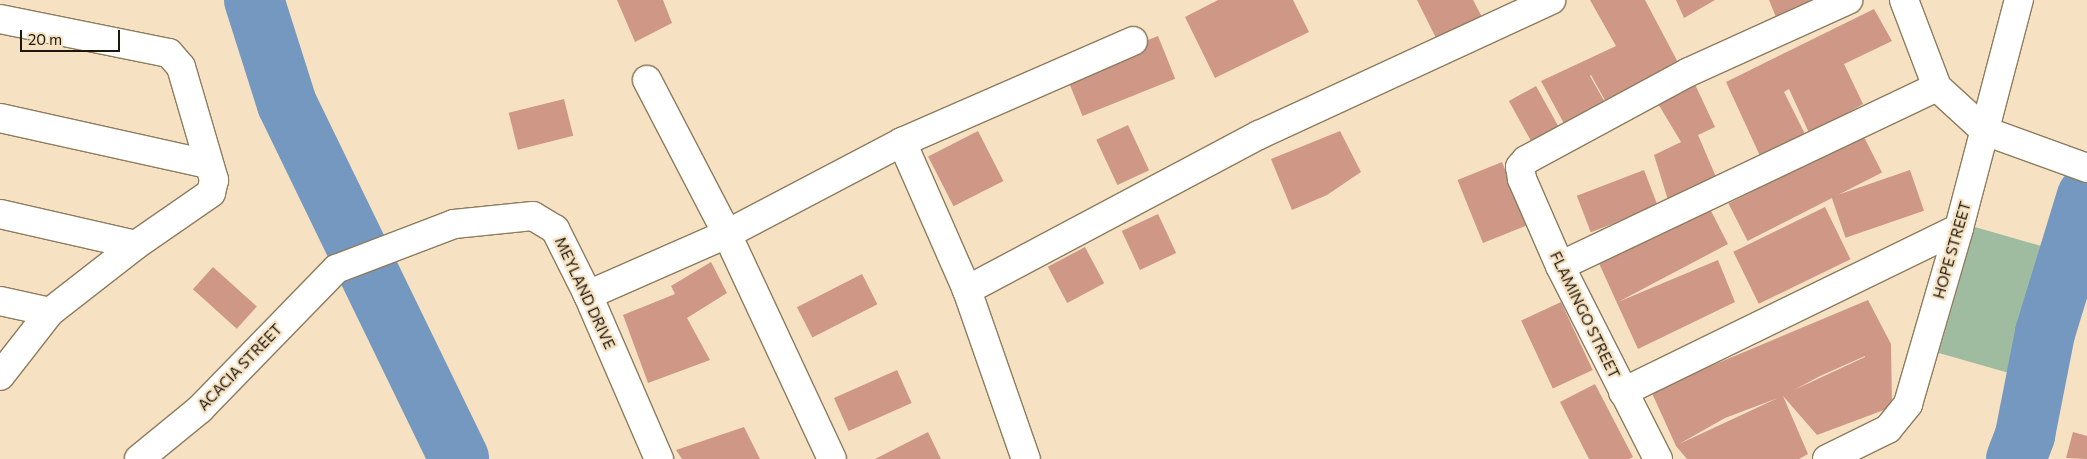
<!DOCTYPE html>
<html>
<head>
<meta charset="utf-8">
<style>
	body { margin:0 }
	#map { position:relative; width:2087px; height:459px; overflow:hidden; background:#f6e2c2; font-family:Commissioner,sans-serif }
	div>[style] { position:absolute }
	.green>* { inset:0; background:#a0bca0; transform-origin:0 0 }
	.river>* { height:60px; margin:-30px; padding:0 30px; transform-origin:30px; border-radius:30px; background:#7498bf }
	.building>* { inset:0; background:#ce9786; transform-origin:0 0 }
	.roads { filter:drop-shadow(1px 0 #8d7c5e) drop-shadow(-1px 0 #8d7c5e) drop-shadow(0 1px #8d7c5e) drop-shadow(0 -1px #8d7c5e) }
	.street>* { height:28px; margin:-14px; padding:0 14px; transform-origin:14px; border-radius:14px; background:#fff }
	.secondary>* { height:28px; margin:-14px; padding:0 14px; transform-origin:14px; border-radius:14px; background:#fff }
	span { translate:-50% -50%; white-space:nowrap; text-align:center; line-height:1.15; -webkit-text-stroke:4.5px #f6e2c2; paint-order:stroke }
	.street-label { font-size:15px; color:#1e170b }
	.scale { position:absolute; left:20px; top:30px; width:100px; height:22px; box-sizing:border-box; border:2px solid #1e170b; border-top:0; padding-left:6px; font-size:15px; line-height:18px; white-space:nowrap; color:#1e170b; -webkit-text-stroke:4px #f6e2c2; paint-order:stroke }
</style>
</head>
<body>
<div id="map">
	<div class="green">
		<i style="left:1975px;top:227px;width:83px;height:131px;rotate:16deg"></i>
	</div>
	<div class="river">
		<i style="left:254px;top:0;width:109px;rotate:72.4deg"></i>
		<i style="left:287px;top:104px;width:394px;rotate:64.1deg"></i>
		<i style="left:2016px;top:459px;width:26px;rotate:-69deg"></i>
		<i style="left:2025px;top:435px;width:104px;rotate:-78.9deg"></i>
		<i style="left:2045px;top:333px;width:143px;rotate:-73deg"></i>
	</div>
	<div class="building">
		<i style="clip-path:polygon(617px 0,663px 0,672px 23px,635px 42px)"></i>
		<i style="clip-path:polygon(1218px 0,1293px 0,1309px 32px,1215px 78px,1185px 17px)"></i>
		<i style="clip-path:polygon(1417px 0,1473px 0,1482px 17px,1437px 40px)"></i>
		<i style="clip-path:polygon(evenodd,1590px 0,1645px 0,1682px 70px,1567px 129px,1541px 81px,1616px 46px,1590px 0,1591px 75px,1607px 104px,1607px 106px,1590px 76px,1591px 75px)"></i>
		<i style="clip-path:polygon(1676px 0,1715px 0,1684px 18px)"></i>
		<i style="clip-path:polygon(1769px 0,1835px 0,1780px 27px)"></i>
		<i style="clip-path:polygon(1874px 9px,1892px 41px,1844px 64px,1863px 104px,1810px 135px,1789px 89px,1784px 92px,1806px 136px,1761px 158px,1726px 82px)"></i>
		<i style="left:1158px;top:36px;width:46px;height:100px;rotate:68deg"></i>
		<i style="clip-path:polygon(1692px 78px,1715px 127px,1698px 135px,1716px 177px,1668px 200px,1654px 155px,1681px 142px,1654px 97px)"></i>
		<i style="left:1536px;top:86px;width:46px;height:31px;rotate:61deg"></i>
		<i style="left:564px;top:99px;width:38px;height:57px;rotate:76deg"></i>
		<i style="left:1128px;top:125px;width:50px;height:35px;rotate:65deg"></i>
		<i style="left:978px;top:131px;width:56px;height:56px;rotate:63deg"></i>
		<i style="clip-path:polygon(1340px 131px,1361px 172px,1327px 195px,1292px 210px,1271px 159px)"></i>
		<i style="left:1863px;top:135px;width:42px;height:151px;rotate:63deg"></i>
		<i style="left:1502px;top:162px;width:68px;height:48px;rotate:68deg"></i>
		<i style="left:1644px;top:170px;width:39px;height:72px;rotate:69deg"></i>
		<i style="left:1910px;top:170px;width:43px;height:83px;rotate:71deg"></i>
		<i style="clip-path:polygon(1709px 207px,1728px 244px,1618px 302px,1718px 260px,1735px 302px,1638px 349px,1597px 259px)"></i>
		<i style="left:1825px;top:207px;width:58px;height:102px;rotate:64deg"></i>
		<i style="left:1158px;top:214px;width:43px;height:40px;rotate:65deg"></i>
		<i style="left:1085px;top:247px;width:41px;height:42px;rotate:62deg"></i>
		<i style="clip-path:polygon(711px 262px,727px 293px,687px 318px,710px 360px,648px 383px,623px 315px,675px 294px,671px 286px)"></i>
		<i style="left:213px;top:267px;width:59px;height:30px;rotate:42deg"></i>
		<i style="left:862px;top:274px;width:34px;height:73px;rotate:63deg"></i>
		<i style="clip-path:polygon(evenodd,1868px 300px,1891px 344px,1892px 407px,1817px 435px,1783px 396px,1808px 454px,1799px 459px,1687px 459px,1676px 446px,1651px 391px,1868px 300px,1865px 356px,1865px 357px,1794px 390px,1820px 376px,1865px 356px,1868px 300px,1778px 398px,1679px 444px,1725px 418px,1778px 398px)"></i>
		<i style="left:1561px;top:302px;width:75px;height:44px;rotate:65deg"></i>
		<i style="left:897px;top:370px;width:36px;height:69px;rotate:66deg"></i>
		<i style="clip-path:polygon(1595px 384px,1633px 457px,1629px 459px,1589px 459px,1560px 402px)"></i>
		<i style="clip-path:polygon(744px 427px,760px 459px,682px 459px,676px 450px)"></i>
		<i style="clip-path:polygon(928px 432px,941px 459px,875px 459px)"></i>
		<i style="clip-path:polygon(2073px 432px,2087px 436px,2087px 459px,2066px 458px)"></i>
	</div>
	<div class="roads">
		<div class="street">
			<i style="left:0;top:19px;width:172px;rotate:11.4deg"></i>
			<i style="left:169px;top:53px;width:18px;rotate:49deg"></i>
			<i style="left:181px;top:67px;width:118px;rotate:73.7deg"></i>
			<i style="left:214px;top:180px;width:13px;rotate:103deg"></i>
			<i style="left:211px;top:193px;width:91px;rotate:145.3deg"></i>
			<i style="left:136px;top:245px;width:109px;rotate:142.1deg"></i>
			<i style="left:50px;top:312px;width:81px;rotate:128deg"></i>
			<i style="left:647px;top:80px;width:174px;rotate:62.5deg"></i>
			<i style="left:727px;top:234px;width:248px;rotate:65deg"></i>
			<i style="left:0;top:118px;width:212px;rotate:12.5deg"></i>
			<i style="left:902px;top:142px;width:162px;rotate:66.3deg"></i>
			<i style="left:967px;top:290px;width:179px;rotate:70.8deg"></i>
			<i style="left:0;top:214px;width:139px;rotate:12.8deg"></i>
			<i style="left:1560px;top:266px;width:417px;rotate:-25.4deg"></i>
			<i style="left:967px;top:290px;width:331px;rotate:-28deg"></i>
			<i style="left:1259px;top:135px;width:322px;rotate:-24.8deg"></i>
			<i style="left:588px;top:295px;width:152px;rotate:-23.7deg"></i>
			<i style="left:727px;top:234px;width:198px;rotate:-27.7deg"></i>
			<i style="left:902px;top:142px;width:252px;rotate:-23.6deg"></i>
			<i style="left:0;top:301px;width:51px;rotate:12.4deg"></i>
			<i style="left:1623px;top:392px;width:374px;rotate:-26deg"></i>
			<i style="left:139px;top:459px;width:79px;rotate:-39.3deg"></i>
			<i style="left:200px;top:409px;width:195px;rotate:-45.8deg"></i>
			<i style="left:336px;top:269px;width:126px;rotate:-20.9deg"></i>
			<i style="left:454px;top:224px;width:79px;rotate:-5.8deg"></i>
			<i style="left:533px;top:216px;width:26px;rotate:31deg"></i>
			<i style="left:555px;top:229px;width:74px;rotate:63.4deg"></i>
			<i style="left:588px;top:295px;width:179px;rotate:66.6deg"></i>
			<i style="left:1658px;top:459px;width:216px;rotate:-116.9deg"></i>
			<i style="left:1560px;top:266px;width:95px;rotate:-113.6deg"></i>
			<i style="left:1522px;top:179px;width:12px;rotate:-99deg"></i>
			<i style="left:1520px;top:167px;width:9px;rotate:-49deg"></i>
			<i style="left:1526px;top:160px;width:185px;rotate:-28.4deg"></i>
			<i style="left:1689px;top:72px;width:175px;rotate:-24.4deg"></i>
			<i style="left:1827px;top:459px;width:68px;rotate:-26.2deg"></i>
			<i style="left:1888px;top:429px;width:32px;rotate:-51deg"></i>
			<i style="left:1908px;top:404px;width:183px;rotate:-73.8deg"></i>
			<i style="left:1959px;top:228px;width:236px;rotate:-75.3deg"></i>
		</div>
		<div class="secondary">
			<i style="left:1904px;top:0;width:93px;rotate:69.2deg"></i>
			<i style="left:1937px;top:87px;width:65px;rotate:42.5deg"></i>
			<i style="left:1985px;top:131px;width:109px;rotate:19.9deg"></i>
		</div>
	</div>
	<div class="street-label">
		<span style="left:1952px;top:250px;rotate:-74deg">HOPE STREET</span>
		<span style="left:585px;top:293px;rotate:65deg">MEYLAND DRIVE</span>
		<span style="left:1585px;top:315px;rotate:64deg">FLAMINGO STREET</span>
		<span style="left:240px;top:367px;rotate:-46deg">ACACIA STREET</span>
	</div>
	<div class="scale">20 m</div>
</div>
</body>
</html>
